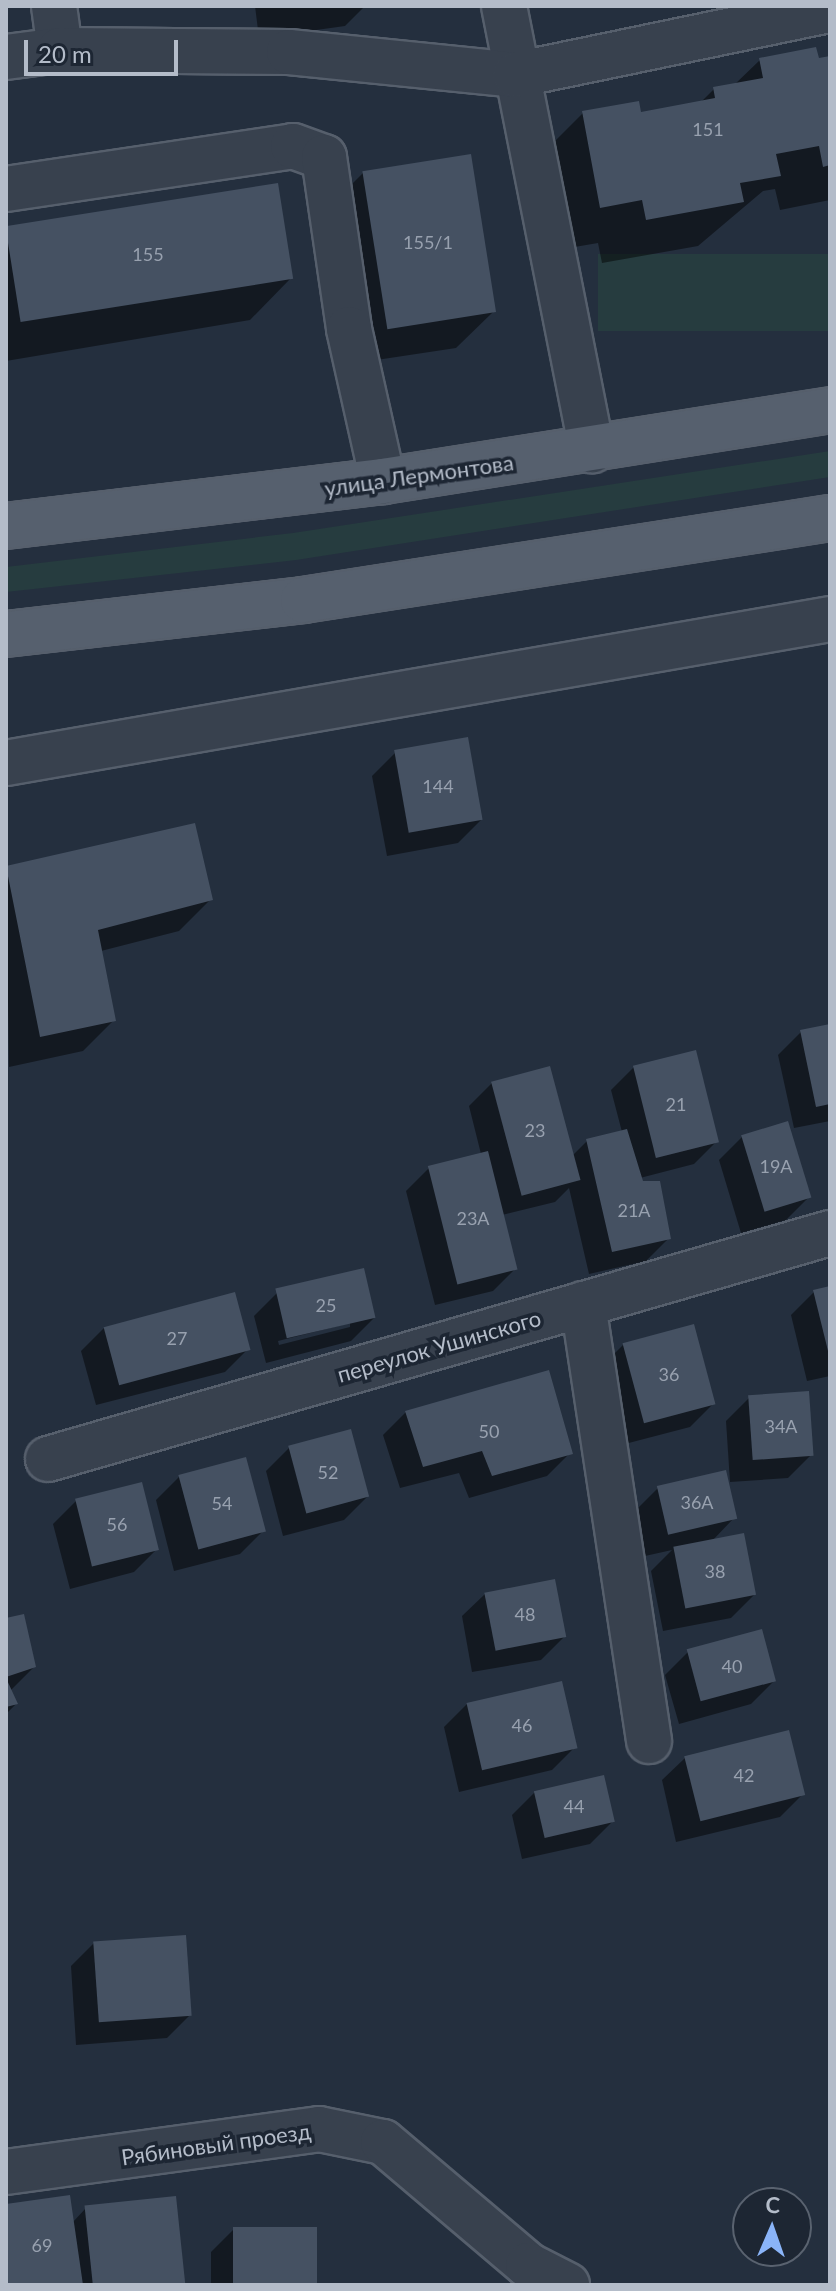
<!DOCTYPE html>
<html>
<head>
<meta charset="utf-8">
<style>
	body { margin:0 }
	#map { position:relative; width:836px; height:2291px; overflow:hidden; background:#242f3e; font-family:Lato,sans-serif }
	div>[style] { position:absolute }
	.green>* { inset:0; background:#263c3f; transform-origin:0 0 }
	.shadow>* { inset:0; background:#0007 }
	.building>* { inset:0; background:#455162; transform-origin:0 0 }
	.roads { filter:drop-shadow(2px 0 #565f6c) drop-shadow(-2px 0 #565f6c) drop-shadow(0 2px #565f6c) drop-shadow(0 -2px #565f6c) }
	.minor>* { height:44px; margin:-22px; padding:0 22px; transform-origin:22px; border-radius:22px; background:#38414e }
	.major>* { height:44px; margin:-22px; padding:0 22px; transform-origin:22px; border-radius:22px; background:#56606e }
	span { translate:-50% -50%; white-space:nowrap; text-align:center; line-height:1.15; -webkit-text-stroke:7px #1d2633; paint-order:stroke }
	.number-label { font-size:18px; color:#98a1af }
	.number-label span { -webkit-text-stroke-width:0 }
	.street-label { font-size:22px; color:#b4bcc9 }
	.frame { position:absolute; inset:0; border:8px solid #b4bcc9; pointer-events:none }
	.north { position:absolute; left:732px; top:2187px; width:80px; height:80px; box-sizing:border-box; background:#1d2633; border:2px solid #59626f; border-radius:50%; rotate:2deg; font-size:22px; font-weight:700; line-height:32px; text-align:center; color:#b4bcc9 }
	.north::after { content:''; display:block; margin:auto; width:28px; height:36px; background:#8ab4f8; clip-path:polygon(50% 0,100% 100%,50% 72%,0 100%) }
	.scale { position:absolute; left:24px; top:40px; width:154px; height:36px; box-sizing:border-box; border:4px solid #b4bcc9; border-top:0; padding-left:10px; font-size:24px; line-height:28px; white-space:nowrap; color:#b4bcc9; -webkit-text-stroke:6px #1d2633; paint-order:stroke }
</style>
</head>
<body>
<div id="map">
	<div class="green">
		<i style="left:830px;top:254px;width:77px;height:232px;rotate:90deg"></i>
		<i style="clip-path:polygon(830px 451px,830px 477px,296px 560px,6px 592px,6px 567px,293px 533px)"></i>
	</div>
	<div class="shadow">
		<i style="clip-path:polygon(255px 6px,365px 6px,345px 26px,259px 38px)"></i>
		<i style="clip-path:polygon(830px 58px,830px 200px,780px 210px,775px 189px,763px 191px,698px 246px,602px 263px,598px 243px,557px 250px,539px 157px,583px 113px,640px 114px,700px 103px,714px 89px,734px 85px,760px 60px)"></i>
		<i style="clip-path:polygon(363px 173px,493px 312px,456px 348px,350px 364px,326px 210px)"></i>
		<i style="clip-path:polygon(6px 232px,291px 278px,250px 320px,6px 361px)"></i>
		<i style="clip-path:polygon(395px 753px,481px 820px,458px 843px,387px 856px,372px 776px)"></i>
		<i style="clip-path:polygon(193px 825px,210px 900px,179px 931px,101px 951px,114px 1020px,83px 1051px,9px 1067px,6px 868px)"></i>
		<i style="clip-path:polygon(830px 1026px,830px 1121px,794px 1128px,778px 1055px,801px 1032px)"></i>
		<i style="clip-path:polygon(634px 1067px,717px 1141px,694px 1164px,640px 1178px,669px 1238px,646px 1261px,589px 1274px,569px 1188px,555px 1202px,502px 1215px,516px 1268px,493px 1291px,435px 1305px,406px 1191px,429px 1168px,481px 1154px,469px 1106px,492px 1083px,572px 1156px,587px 1141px,622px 1132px,611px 1090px)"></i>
		<i style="clip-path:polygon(742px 1137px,809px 1197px,786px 1220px,741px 1233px,719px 1160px)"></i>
		<i style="clip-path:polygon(830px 1288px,830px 1376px,807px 1381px,791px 1315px,814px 1292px)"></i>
		<i style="clip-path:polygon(evenodd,277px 1293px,374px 1318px,351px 1341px,266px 1363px,254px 1316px,277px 1293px,350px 1323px,350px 1327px,279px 1345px,278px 1341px,350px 1323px)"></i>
		<i style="clip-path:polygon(104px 1328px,248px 1349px,225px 1372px,96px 1405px,81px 1351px)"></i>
		<i style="clip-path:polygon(623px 1345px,713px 1404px,690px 1427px,621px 1445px,600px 1368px)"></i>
		<i style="clip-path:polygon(749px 1398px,811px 1455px,788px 1478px,730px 1482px,726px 1421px)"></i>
		<i style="clip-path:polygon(406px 1412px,570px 1453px,547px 1476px,469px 1498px,459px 1473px,400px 1488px,383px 1435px)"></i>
		<i style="clip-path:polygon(289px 1448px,367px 1497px,344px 1520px,283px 1536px,266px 1471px)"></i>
		<i style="clip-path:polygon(179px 1477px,263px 1531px,240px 1554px,174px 1571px,156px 1500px)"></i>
		<i style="clip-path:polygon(658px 1488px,734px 1518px,712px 1541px,754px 1595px,731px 1618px,663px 1631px,651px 1571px,672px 1550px,645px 1556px,635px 1511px)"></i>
		<i style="clip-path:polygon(76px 1501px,157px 1549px,134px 1572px,70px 1589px,53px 1524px)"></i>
		<i style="clip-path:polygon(485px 1594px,564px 1637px,541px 1660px,472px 1672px,462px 1616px)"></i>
		<i style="clip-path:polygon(6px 1620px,34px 1667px,10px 1691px,16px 1704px,6px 1714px)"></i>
		<i style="clip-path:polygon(688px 1652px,774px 1681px,751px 1704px,679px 1724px,665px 1675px)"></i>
		<i style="clip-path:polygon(467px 1704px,575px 1747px,552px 1770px,459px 1792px,444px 1727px)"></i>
		<i style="clip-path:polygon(685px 1758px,803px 1794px,780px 1817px,676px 1842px,662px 1780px)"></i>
		<i style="clip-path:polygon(535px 1792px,613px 1821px,590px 1844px,522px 1859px,512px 1815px)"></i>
		<i style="clip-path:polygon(94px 1943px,190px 2015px,167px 2038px,76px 2045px,71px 1966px)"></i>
		<i style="clip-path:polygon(6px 2206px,72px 2223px,86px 2208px,184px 2285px,6px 2285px)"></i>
		<i style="clip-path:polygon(234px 2229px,317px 2285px,211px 2285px,211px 2252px)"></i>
	</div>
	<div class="building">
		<i style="clip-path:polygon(816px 47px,819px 58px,830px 56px,830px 165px,823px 167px,819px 146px,776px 154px,781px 176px,740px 183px,744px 202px,646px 220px,642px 200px,600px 208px,582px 111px,639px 101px,641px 112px,715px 98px,713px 87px,763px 78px,759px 58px)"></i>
		<i style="left:471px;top:154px;width:160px;height:110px;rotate:81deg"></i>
		<i style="left:278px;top:183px;width:97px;height:276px;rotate:81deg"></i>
		<i style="left:468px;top:737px;width:84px;height:75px;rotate:80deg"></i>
		<i style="clip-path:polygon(195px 823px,213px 900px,98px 930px,116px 1021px,40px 1037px,6px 866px)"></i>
		<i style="clip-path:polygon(830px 1024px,830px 1104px,816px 1107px,800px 1030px)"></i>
		<i style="left:696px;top:1050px;width:95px;height:65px;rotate:76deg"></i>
		<i style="left:550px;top:1066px;width:118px;height:61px;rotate:75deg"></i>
		<i style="left:788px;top:1121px;width:80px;height:49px;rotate:73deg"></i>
		<i style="clip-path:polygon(627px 1129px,643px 1181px,660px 1181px,671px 1239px,612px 1252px,586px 1139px)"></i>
		<i style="left:488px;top:1151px;width:122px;height:62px;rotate:76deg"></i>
		<i style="left:364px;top:1268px;width:51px;height:91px;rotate:77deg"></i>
		<i style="clip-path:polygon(830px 1286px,830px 1355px,829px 1355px,813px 1290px)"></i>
		<i style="left:235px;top:1292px;width:60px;height:136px;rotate:75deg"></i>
		<i style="left:694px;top:1324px;width:83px;height:74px;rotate:75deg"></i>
		<i style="clip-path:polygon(549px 1370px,573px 1454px,492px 1476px,482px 1451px,423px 1467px,405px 1411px)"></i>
		<i style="left:809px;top:1391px;width:65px;height:61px;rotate:86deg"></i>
		<i style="left:351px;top:1429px;width:70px;height:65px;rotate:75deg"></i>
		<i style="left:246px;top:1457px;width:77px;height:70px;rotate:75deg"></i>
		<i style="left:726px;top:1470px;width:50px;height:71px;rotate:77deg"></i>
		<i style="left:142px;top:1482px;width:70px;height:69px;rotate:76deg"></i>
		<i style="left:744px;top:1533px;width:63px;height:72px;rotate:79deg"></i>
		<i style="left:555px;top:1579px;width:59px;height:72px;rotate:79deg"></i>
		<i style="clip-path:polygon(24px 1614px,36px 1667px,6px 1677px,6px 1618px)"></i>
		<i style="left:762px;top:1629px;width:54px;height:78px;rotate:75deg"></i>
		<i style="clip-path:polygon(6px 1678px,18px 1704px,6px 1707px)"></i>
		<i style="left:562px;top:1681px;width:69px;height:98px;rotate:77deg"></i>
		<i style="left:789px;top:1730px;width:67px;height:108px;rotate:76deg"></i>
		<i style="left:604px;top:1775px;width:48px;height:72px;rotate:77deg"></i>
		<i style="left:186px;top:1935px;width:81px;height:93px;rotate:86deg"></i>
		<i style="clip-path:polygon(70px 2195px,83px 2285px,6px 2285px,6px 2204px)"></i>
		<i style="left:176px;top:2196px;width:90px;height:92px;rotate:84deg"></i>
		<i style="left:233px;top:2227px;width:84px;height:58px"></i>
	</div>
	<div class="roads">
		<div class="minor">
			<i style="left:54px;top:6px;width:44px;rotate:82.2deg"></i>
			<i style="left:504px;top:6px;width:453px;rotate:78.8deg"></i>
			<i style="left:6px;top:57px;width:54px;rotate:-7.4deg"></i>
			<i style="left:60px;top:50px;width:229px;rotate:0.5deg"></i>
			<i style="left:289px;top:52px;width:227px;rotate:5.8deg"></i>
			<i style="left:515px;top:75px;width:322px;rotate:-11.7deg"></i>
			<i style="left:6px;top:189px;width:290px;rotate:-8.5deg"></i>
			<i style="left:293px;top:146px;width:33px;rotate:20deg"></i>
			<i style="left:324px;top:157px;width:174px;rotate:81.7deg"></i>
			<i style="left:349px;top:329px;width:156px;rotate:77.4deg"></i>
			<i style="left:6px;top:763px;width:836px;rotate:-9.91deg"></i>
			<i style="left:583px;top:1304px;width:442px;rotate:81.4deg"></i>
			<i style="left:48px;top:1459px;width:814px;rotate:-16.12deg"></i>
			<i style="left:6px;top:2172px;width:316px;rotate:-7.8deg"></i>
			<i style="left:319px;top:2129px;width:65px;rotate:11.5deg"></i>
			<i style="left:383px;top:2142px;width:190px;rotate:40.3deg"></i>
			<i style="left:528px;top:2265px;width:44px;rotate:27.1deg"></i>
		</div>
		<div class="major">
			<i style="left:6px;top:526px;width:380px;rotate:-6.8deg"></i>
			<i style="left:383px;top:481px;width:453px;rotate:-9deg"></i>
			<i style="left:6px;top:634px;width:299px;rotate:-6.5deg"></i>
			<i style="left:303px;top:600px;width:533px;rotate:-8.84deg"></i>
		</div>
	</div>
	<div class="number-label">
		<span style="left:708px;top:129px">151</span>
		<span style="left:428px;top:242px">155/1</span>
		<span style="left:148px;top:254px">155</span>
		<span style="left:438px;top:786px">144</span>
		<span style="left:676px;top:1104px">21</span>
		<span style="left:535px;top:1130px">23</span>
		<span style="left:776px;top:1166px">19А</span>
		<span style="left:634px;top:1210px">21А</span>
		<span style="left:473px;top:1218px">23А</span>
		<span style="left:326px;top:1305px">25</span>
		<span style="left:177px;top:1338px">27</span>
		<span style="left:669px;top:1374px">36</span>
		<span style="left:781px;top:1426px">34А</span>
		<span style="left:489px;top:1431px">50</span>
		<span style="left:328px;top:1472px">52</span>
		<span style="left:697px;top:1502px">36А</span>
		<span style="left:222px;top:1503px">54</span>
		<span style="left:117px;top:1524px">56</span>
		<span style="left:715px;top:1571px">38</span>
		<span style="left:525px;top:1614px">48</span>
		<span style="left:732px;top:1666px">40</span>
		<span style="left:522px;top:1725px">46</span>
		<span style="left:744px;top:1775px">42</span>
		<span style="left:574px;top:1806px">44</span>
		<span style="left:42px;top:2245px">69</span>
	</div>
	<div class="street-label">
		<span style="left:419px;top:475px;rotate:-8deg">улица Лермонтова</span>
		<span style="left:439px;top:1346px;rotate:-16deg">переулок Ушинского</span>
		<span style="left:216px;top:2144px;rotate:-8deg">Рябиновый проезд</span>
	</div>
	<div class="frame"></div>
	<div class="north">С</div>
	<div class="scale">20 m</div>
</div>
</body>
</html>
